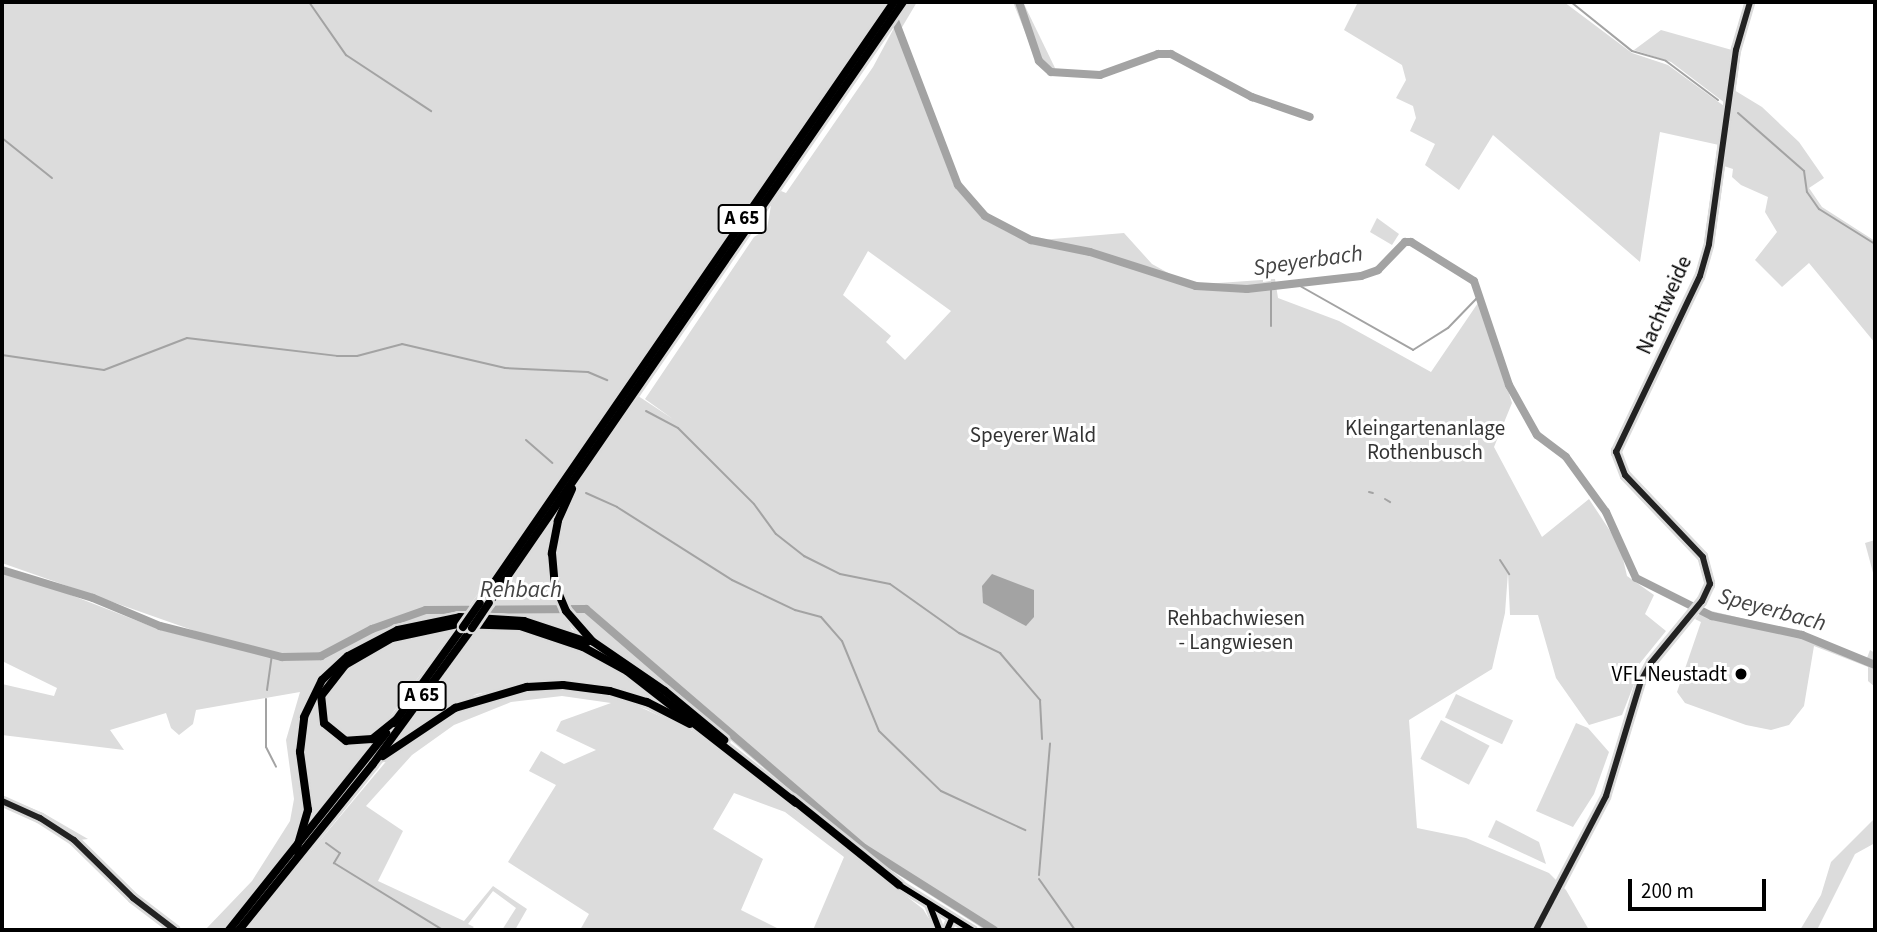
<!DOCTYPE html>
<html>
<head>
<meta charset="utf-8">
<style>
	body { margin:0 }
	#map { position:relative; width:1877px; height:932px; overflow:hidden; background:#fff; font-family:"Source Sans 3",sans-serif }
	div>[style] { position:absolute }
	.green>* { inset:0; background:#dcdcdc; transform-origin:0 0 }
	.water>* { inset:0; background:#a3a3a3 }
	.stream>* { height:2px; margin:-1px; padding:0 1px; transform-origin:1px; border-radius:1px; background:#a3a3a3 }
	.river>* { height:8px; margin:-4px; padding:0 4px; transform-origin:4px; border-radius:4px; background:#a3a3a3 }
	.roads { filter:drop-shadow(2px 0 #dbdbdb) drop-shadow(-2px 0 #dbdbdb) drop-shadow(0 2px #dbdbdb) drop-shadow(0 -2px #dbdbdb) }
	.secondary>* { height:6px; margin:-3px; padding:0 3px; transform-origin:3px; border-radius:3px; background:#222 }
	.primary>* { height:6px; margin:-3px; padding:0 3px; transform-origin:3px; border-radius:3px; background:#000 }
	.highway>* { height:8px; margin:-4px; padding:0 4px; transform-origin:4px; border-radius:4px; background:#000 }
	.bridges { filter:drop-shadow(2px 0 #dbdbdb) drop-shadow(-2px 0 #dbdbdb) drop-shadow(0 2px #dbdbdb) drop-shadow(0 -2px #dbdbdb) }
	.highway-bridge>* { height:8px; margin:-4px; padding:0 4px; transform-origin:4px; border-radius:4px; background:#000 }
	.dots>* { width:19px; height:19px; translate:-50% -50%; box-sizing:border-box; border:4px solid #fff; border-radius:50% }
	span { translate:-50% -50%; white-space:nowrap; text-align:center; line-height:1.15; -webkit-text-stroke:6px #fff; paint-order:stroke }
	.shield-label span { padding:2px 5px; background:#fff; border:2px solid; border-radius:5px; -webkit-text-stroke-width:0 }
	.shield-label { font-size:19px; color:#000; font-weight:700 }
	.street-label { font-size:21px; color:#000 }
	.park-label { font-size:21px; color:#333 }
	.poi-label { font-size:21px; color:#000 }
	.right { translate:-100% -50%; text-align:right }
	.water-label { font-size:23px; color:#444; font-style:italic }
	.frame { position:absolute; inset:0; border:4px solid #000; pointer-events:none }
	.scale { position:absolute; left:1628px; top:879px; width:138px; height:32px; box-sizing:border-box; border:4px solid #000; border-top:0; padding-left:9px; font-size:21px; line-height:24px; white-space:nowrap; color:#000; -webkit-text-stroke:5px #fff; paint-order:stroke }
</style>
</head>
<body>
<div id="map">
	<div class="green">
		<i style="clip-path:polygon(evenodd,2px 2px,884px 2px,885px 7px,623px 386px,673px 419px,645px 399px,754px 237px,767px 229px,771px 205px,781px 191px,786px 193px,873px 67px,908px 2px,917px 2px,898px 34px,955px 188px,984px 219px,1006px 231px,1029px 241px,1124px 233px,1152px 264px,1190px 285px,1275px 279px,1278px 298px,1339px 321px,1431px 372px,1480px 300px,1512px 403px,1494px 447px,1542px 537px,1589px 499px,1620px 546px,1627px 576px,1654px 595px,1645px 614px,1666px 631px,1636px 668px,1638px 674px,1622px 715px,1589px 725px,1556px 678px,1538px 615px,1510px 615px,1508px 572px,1505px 613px,1492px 669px,1409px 720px,1417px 828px,1466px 838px,1549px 873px,1566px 890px,1589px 930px,985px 930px,861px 851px,668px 687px,590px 632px,570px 611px,562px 594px,553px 529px,549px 551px,562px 610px,572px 630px,489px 612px,547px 526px,535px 516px,464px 613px,390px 628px,345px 651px,322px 672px,297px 723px,296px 760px,305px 805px,294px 842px,221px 930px,205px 930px,252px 881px,290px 821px,294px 799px,286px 740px,300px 692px,196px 710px,193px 724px,179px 735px,171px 728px,166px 713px,110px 730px,124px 750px,2px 735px,2px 684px,54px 696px,57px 688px,2px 661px,2px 573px,58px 590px,161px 630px,269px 657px,2px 563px,2px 2px,868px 251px,951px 311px,905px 360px,886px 342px,891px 336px,843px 295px,868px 251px)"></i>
		<i style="clip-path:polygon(1013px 2px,1023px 2px,1055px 68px,1051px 75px,1037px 62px)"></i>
		<i style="clip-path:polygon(1358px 2px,1564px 2px,1632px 53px,1668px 65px,1724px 106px,1719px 145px,1660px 132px,1640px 262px,1493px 135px,1459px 190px,1425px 165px,1435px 144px,1410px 131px,1416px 118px,1413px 106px,1396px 98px,1406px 80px,1402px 65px,1344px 30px)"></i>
		<i style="clip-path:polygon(1661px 30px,1732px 50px,1725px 103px,1671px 62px,1634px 50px)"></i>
		<i style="clip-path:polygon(1734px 90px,1762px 107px,1799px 142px,1824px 178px,1809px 188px,1822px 207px,1875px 241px,1875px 343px,1809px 263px,1782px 287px,1755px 260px,1777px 232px,1765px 212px,1768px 197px,1741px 185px,1732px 177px,1733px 169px,1724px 166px)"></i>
		<i style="clip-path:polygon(1377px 218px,1399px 234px,1392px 245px,1370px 232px)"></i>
		<i style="clip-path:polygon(1875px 540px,1875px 580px,1865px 543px)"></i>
		<i style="clip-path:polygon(1703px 609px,1804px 633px,1867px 658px,1870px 650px,1875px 653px,1875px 687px,1868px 681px,1868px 667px,1814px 646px,1804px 706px,1789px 725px,1771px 730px,1746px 725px,1685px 703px,1677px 692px,1701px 622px,1695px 619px)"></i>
		<i style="clip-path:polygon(483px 625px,521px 629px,588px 652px,634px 679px,682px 716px,623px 691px,543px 682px,477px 694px,434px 715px,394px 743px,467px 640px)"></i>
		<i style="clip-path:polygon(455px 627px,381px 729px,350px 739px,325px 719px,323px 698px,350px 664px,399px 638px)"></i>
		<i style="clip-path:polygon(319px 689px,317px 714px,329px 734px,349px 744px,378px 738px,307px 826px,304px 728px)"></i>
		<i style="clip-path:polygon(551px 689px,618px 697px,693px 731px,923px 909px,936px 930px,813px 930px,844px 857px,785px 812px,734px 793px,713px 829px,763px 859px,741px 910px,781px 930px,580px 930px,589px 914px,508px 862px,556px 785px,529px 771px,541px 751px,564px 764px,596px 750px,556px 731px,561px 721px,611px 703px,562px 696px,511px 702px,454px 725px,412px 755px,366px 806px,403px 831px,378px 881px,464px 921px,493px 886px,527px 909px,515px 930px,502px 930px,516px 908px,493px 891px,468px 924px,474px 927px,470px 930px,245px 930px,394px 752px,452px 713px,503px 695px)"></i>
		<i style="left:1456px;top:694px;width:63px;height:26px;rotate:25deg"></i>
		<i style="left:1441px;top:720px;width:55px;height:44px;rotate:28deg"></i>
		<i style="clip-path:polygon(1576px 723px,1588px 728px,1609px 752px,1594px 794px,1573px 827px,1536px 811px)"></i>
		<i style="clip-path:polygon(2px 796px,43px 813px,88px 839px,79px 840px)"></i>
		<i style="clip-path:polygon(1875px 818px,1875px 843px,1855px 854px,1817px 930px,1800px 930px,1821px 895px,1831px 862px)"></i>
		<i style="clip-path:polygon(1496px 820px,1539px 842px,1546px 864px,1488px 837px)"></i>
	</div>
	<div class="water">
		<i style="clip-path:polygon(992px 574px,1034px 590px,1034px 617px,1026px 626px,983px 603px,982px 586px)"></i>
	</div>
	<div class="stream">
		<i style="left:309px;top:2px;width:65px;rotate:55.1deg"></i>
		<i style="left:346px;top:55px;width:102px;rotate:33.4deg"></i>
		<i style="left:1571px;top:2px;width:78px;rotate:38.8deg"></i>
		<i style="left:1632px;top:51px;width:35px;rotate:16deg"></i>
		<i style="left:1666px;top:61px;width:65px;rotate:36.9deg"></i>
		<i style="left:1738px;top:113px;width:88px;rotate:41.3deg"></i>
		<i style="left:1804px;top:171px;width:21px;rotate:82deg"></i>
		<i style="left:1807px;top:192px;width:21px;rotate:55deg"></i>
		<i style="left:1819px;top:209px;width:66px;rotate:32deg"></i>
		<i style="left:2px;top:138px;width:64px;rotate:38.7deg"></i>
		<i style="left:1293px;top:282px;width:138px;rotate:29.5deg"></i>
		<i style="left:1413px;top:350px;width:41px;rotate:-32.2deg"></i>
		<i style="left:1448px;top:328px;width:40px;rotate:-46deg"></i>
		<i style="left:1476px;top:299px;width:7px;rotate:8deg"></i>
		<i style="left:1271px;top:326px;width:39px;rotate:-90deg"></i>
		<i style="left:2px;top:355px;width:103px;rotate:8.4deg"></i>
		<i style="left:104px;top:370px;width:89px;rotate:-21.1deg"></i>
		<i style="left:187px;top:338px;width:151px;rotate:6.8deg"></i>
		<i style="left:337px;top:356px;width:20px"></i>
		<i style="left:357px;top:356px;width:47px;rotate:-14.9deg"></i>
		<i style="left:402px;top:344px;width:106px;rotate:13.1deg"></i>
		<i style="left:505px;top:368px;width:83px;rotate:2.8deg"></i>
		<i style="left:588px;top:372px;width:21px;rotate:23deg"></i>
		<i style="left:646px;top:411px;width:36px;rotate:28deg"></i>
		<i style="left:678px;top:428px;width:107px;rotate:45deg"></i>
		<i style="left:754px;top:504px;width:37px;rotate:54deg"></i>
		<i style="left:776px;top:534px;width:36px;rotate:38deg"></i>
		<i style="left:804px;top:556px;width:40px;rotate:26.6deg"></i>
		<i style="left:840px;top:574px;width:51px;rotate:11.3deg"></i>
		<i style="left:890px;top:584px;width:85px;rotate:35.4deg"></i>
		<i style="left:959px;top:633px;width:46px;rotate:26deg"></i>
		<i style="left:1000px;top:653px;width:62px;rotate:49.6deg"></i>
		<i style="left:1040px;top:700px;width:39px;rotate:87deg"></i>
		<i style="left:526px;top:440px;width:35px;rotate:41deg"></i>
		<i style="left:1369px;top:492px;width:4px;rotate:14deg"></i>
		<i style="left:586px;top:493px;width:34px;rotate:24deg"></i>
		<i style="left:617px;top:507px;width:136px;rotate:32.4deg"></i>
		<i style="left:732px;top:580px;width:70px;rotate:25.5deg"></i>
		<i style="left:795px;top:610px;width:27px;rotate:15deg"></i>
		<i style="left:821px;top:617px;width:32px;rotate:49deg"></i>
		<i style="left:842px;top:641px;width:97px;rotate:67.7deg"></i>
		<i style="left:879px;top:731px;width:86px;rotate:44.1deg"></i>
		<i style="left:941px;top:791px;width:93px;rotate:24.9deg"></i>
		<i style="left:1385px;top:499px;width:6px;rotate:31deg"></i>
		<i style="left:1500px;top:560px;width:17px;rotate:57deg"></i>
		<i style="left:267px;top:690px;width:35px;rotate:-82deg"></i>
		<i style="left:266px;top:699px;width:48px;rotate:90deg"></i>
		<i style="left:266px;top:747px;width:22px;rotate:63deg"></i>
		<i style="left:326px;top:843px;width:17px;rotate:36deg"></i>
		<i style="left:340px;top:853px;width:12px;rotate:121deg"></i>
		<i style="left:334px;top:863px;width:128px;rotate:31.6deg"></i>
		<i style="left:1039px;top:875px;width:132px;rotate:-85.2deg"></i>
		<i style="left:1039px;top:879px;width:62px;rotate:54.8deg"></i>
	</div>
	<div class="river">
		<i style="left:888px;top:2px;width:196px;rotate:69.1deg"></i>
		<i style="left:958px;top:185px;width:41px;rotate:48.9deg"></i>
		<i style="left:985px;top:216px;width:52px;rotate:27.6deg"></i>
		<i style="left:1031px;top:240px;width:60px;rotate:11.5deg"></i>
		<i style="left:1090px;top:252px;width:111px;rotate:17.8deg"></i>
		<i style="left:1196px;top:286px;width:51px;rotate:3.4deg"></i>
		<i style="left:1247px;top:289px;width:115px;rotate:-6.5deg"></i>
		<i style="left:1361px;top:276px;width:18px;rotate:-19deg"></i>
		<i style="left:1378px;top:270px;width:39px;rotate:-46deg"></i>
		<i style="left:1405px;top:242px;width:6px"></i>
		<i style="left:1411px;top:242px;width:74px;rotate:31.8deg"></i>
		<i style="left:1474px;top:281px;width:110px;rotate:71.4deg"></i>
		<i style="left:1509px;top:385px;width:57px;rotate:60.8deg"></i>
		<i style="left:1537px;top:435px;width:36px;rotate:37deg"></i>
		<i style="left:1566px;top:457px;width:68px;rotate:54deg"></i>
		<i style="left:1606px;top:512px;width:72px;rotate:65.6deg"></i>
		<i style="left:1636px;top:578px;width:85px;rotate:26.6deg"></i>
		<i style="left:1712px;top:616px;width:92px;rotate:11.9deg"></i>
		<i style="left:1802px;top:635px;width:79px;rotate:22.3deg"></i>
		<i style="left:1019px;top:2px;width:62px;rotate:71.3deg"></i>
		<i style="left:1039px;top:61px;width:16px;rotate:43deg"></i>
		<i style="left:1051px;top:72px;width:49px;rotate:3.5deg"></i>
		<i style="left:1100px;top:75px;width:62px;rotate:-19.9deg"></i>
		<i style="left:1158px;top:54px;width:13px"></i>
		<i style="left:1171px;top:54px;width:92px;rotate:28deg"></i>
		<i style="left:1252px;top:97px;width:61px;rotate:19deg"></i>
		<i style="left:2px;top:570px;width:95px;rotate:17.1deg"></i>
		<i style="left:93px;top:598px;width:73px;rotate:22.7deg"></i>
		<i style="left:160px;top:626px;width:126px;rotate:14.3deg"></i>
		<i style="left:282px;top:657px;width:39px;rotate:-1deg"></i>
		<i style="left:321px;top:656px;width:58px;rotate:-27.9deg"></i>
		<i style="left:372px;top:629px;width:57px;rotate:-19.4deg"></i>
		<i style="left:426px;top:610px;width:160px;rotate:-0.4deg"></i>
		<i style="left:586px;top:609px;width:367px;rotate:40.7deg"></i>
		<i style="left:864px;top:848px;width:154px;rotate:32.2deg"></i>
	</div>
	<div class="roads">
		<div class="secondary">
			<i style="left:2px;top:801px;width:42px;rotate:24.1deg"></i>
			<i style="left:40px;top:818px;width:40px;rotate:32.9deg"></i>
			<i style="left:74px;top:840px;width:83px;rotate:44.5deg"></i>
			<i style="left:133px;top:898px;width:53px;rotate:37.3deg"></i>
			<i style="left:1536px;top:930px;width:151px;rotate:-62.4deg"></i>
			<i style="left:1606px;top:796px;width:120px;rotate:-73.1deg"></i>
			<i style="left:1641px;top:681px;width:21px;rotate:-61deg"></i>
			<i style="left:1651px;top:663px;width:80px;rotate:-50.6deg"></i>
			<i style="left:1702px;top:601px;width:19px;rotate:-65deg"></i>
			<i style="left:1710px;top:584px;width:28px;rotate:-105deg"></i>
			<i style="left:1703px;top:557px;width:113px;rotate:-133.6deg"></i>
			<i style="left:1625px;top:475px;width:25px;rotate:-111deg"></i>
			<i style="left:1616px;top:452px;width:195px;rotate:-64.5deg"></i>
			<i style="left:1700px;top:276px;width:33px;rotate:-74deg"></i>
			<i style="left:1709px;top:244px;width:196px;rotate:-82.1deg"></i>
			<i style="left:1736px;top:50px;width:50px;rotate:-73.7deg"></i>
		</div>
		<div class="primary">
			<i style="left:899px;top:885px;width:86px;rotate:31.7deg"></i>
			<i style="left:930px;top:906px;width:26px;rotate:69deg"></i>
			<i style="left:947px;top:930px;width:12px;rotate:-66deg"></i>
		</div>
		<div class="highway">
			<i style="left:572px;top:489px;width:35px;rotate:114deg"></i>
			<i style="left:558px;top:521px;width:33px;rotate:101deg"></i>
			<i style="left:552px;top:553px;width:32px;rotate:85deg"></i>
			<i style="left:555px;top:585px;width:28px;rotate:67deg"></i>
			<i style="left:566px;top:611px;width:40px;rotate:49deg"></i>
			<i style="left:592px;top:641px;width:88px;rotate:34.4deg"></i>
			<i style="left:665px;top:691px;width:77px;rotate:39.7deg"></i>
			<i style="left:480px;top:603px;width:730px;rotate:-55.44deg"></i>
			<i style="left:489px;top:603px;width:730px;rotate:-55.44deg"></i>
			<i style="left:397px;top:719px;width:32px;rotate:141deg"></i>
			<i style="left:372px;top:739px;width:26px;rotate:176deg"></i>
			<i style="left:346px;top:741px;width:28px;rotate:-141deg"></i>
			<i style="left:324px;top:723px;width:27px;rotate:-96deg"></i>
			<i style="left:321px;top:696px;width:39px;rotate:-52deg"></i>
			<i style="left:345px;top:665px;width:54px;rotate:-29.9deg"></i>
			<i style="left:392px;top:638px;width:67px;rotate:-12deg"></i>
			<i style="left:458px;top:624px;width:62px;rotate:1.8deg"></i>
			<i style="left:520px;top:626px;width:66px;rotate:18.4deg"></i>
			<i style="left:583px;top:647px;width:50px;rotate:28.6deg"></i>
			<i style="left:627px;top:671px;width:214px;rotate:38deg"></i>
			<i style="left:394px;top:723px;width:118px;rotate:-54.3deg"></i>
			<i style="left:383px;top:756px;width:87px;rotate:-33.7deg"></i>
			<i style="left:455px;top:708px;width:75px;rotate:-16.3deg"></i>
			<i style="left:527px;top:687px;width:36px;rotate:-3deg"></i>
			<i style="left:563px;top:685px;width:47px;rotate:7.3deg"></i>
			<i style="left:610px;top:691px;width:39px;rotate:17deg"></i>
			<i style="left:647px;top:702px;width:48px;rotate:27.1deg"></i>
			<i style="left:792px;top:799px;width:137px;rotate:38.8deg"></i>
			<i style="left:296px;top:851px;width:43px;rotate:-73.7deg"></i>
			<i style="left:308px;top:810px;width:59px;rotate:-97.9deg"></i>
			<i style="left:300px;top:752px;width:35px;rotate:-83deg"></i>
			<i style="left:304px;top:717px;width:41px;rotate:-64.1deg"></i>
			<i style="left:322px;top:680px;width:35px;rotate:-43deg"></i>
			<i style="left:348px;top:656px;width:56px;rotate:-27.5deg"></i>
			<i style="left:398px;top:630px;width:63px;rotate:-11.8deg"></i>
			<i style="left:460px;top:617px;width:64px;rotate:3.6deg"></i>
			<i style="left:524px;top:621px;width:67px;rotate:18.2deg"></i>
			<i style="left:229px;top:930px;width:252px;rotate:-51.4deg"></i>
			<i style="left:239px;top:930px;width:213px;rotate:-51.1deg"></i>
			<i style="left:373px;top:764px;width:168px;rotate:-53.9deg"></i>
		</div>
	</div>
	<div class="bridges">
		<div class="highway-bridge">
			<i style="left:463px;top:627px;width:29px;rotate:-55deg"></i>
			<i style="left:472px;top:628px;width:30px;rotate:-56deg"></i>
		</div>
	</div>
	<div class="dots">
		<i style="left:1741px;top:674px;background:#000"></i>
	</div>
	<div class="shield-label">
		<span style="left:742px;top:219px">A 65</span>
		<span style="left:422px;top:696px">A 65</span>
	</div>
	<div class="street-label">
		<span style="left:1664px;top:305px;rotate:-66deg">Nachtweide</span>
	</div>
	<div class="park-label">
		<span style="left:1425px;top:440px">Kleingartenanlage<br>Rothenbusch</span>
		<span style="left:1033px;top:435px">Speyerer Wald</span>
		<span style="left:1236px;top:630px">Rehbachwiesen<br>- Langwiesen</span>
	</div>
	<div class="poi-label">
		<span class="right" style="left:1727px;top:674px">VFL Neustadt</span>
	</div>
	<div class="water-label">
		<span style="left:1308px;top:261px;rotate:-8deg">Speyerbach</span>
		<span style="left:521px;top:590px">Rehbach</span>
		<span style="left:1772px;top:610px;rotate:15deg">Speyerbach</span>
	</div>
	<div class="frame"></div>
	<div class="scale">200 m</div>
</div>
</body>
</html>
